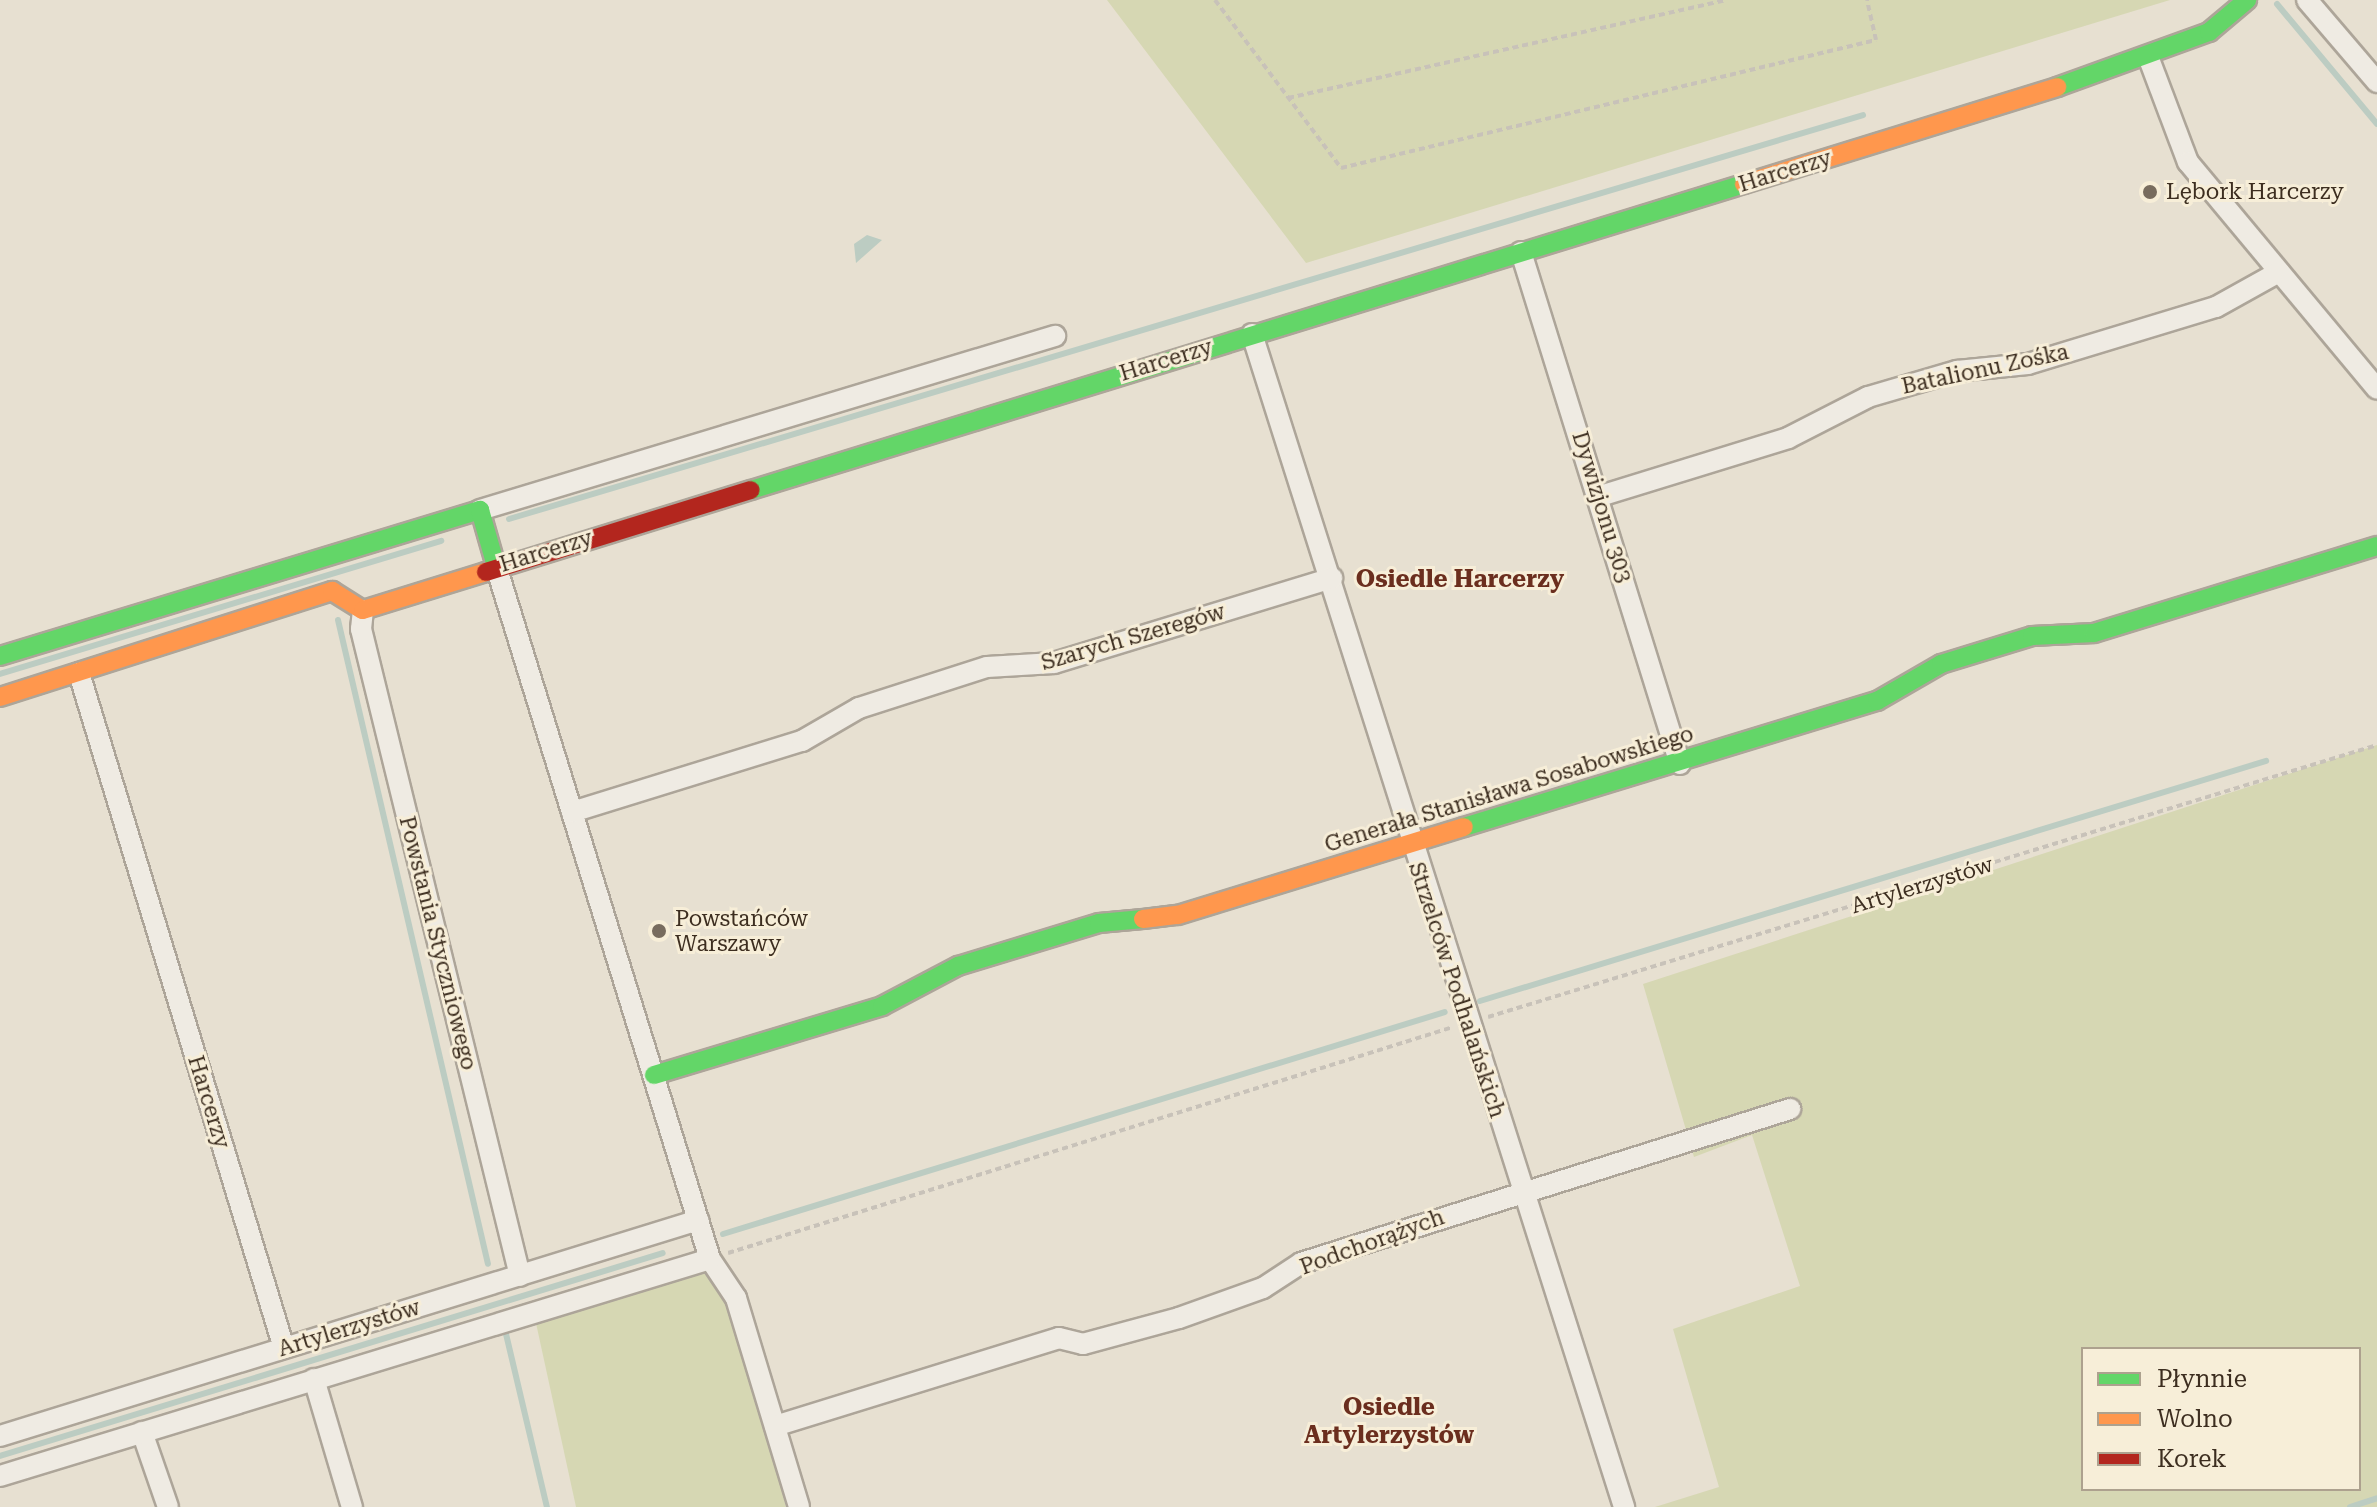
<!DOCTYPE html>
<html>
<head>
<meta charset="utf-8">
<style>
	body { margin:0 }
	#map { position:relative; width:2377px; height:1507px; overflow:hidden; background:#e7e0d1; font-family:"Roboto Serif",serif }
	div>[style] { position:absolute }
	.green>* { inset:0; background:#d6d7b3 }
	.water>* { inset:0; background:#bcccc2 }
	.stream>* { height:6px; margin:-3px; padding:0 3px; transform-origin:3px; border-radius:3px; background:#bcccc2 }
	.path>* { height:4px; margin-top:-2px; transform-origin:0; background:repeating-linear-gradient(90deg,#c8c2b9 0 6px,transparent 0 10px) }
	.roads { filter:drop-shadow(2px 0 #ada599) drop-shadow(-2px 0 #ada599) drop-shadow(0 2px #ada599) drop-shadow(0 -2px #ada599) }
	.street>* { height:20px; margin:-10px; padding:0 10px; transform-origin:10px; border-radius:10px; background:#efebe3 }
	.fast>* { height:18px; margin:-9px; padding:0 9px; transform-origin:9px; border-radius:9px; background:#63d668 }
	.slow>* { height:18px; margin:-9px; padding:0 9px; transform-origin:9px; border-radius:9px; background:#ff974d }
	.jam>* { height:18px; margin:-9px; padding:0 9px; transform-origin:9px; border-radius:9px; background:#b3261e }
	.dots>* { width:22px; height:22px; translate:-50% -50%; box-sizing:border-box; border:4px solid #f7eed8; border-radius:50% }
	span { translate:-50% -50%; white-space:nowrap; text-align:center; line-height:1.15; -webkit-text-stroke:6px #f7eed8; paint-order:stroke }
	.street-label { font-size:22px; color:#3d2e20 }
	.poi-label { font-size:22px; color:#3d2e20 }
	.left { translate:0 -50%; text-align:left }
	.neighbourhood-label { font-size:24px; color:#6b2e1e; font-weight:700 }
	.legend { position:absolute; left:2081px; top:1347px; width:280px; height:144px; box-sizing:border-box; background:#f7eed8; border:2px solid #ada18e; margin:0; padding:10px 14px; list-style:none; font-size:24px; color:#3d2e20 }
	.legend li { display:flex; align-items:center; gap:16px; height:40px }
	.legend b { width:40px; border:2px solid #ada18e }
</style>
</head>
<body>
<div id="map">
	<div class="green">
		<i style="clip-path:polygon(1107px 0,2170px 0,1306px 263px)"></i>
		<i style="clip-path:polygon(evenodd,2377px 745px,2377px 1507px,1655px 1507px,1719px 1487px,1673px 1329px,1800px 1286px,1752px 1135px,1694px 1157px,1643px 984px,2377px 745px,2083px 1349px,2359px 1349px,2359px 1489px,2083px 1489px,2083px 1349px)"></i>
		<i style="clip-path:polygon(725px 1269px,786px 1507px,576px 1507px,534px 1314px)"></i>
	</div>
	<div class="water">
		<i style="clip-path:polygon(867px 235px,882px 240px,856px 263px,854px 244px)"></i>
	</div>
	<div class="stream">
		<i style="left:2277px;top:4px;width:156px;rotate:50.2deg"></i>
		<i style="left:509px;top:519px;width:1413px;rotate:-16.61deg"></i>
		<i style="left:338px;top:620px;width:661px;rotate:76.89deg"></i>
		<i style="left:0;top:674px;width:461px;rotate:-16.8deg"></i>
		<i style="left:1480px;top:1001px;width:822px;rotate:-16.98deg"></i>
		<i style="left:723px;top:1234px;width:755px;rotate:-17.09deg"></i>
		<i style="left:506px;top:1334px;width:178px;rotate:76.7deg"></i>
		<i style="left:0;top:1456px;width:693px;rotate:-17.02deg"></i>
		<i style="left:2350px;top:1507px;width:28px;rotate:-18deg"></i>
	</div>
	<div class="path">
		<i style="left:1215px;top:0;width:210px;rotate:53.1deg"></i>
		<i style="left:1341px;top:168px;width:550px;rotate:-13.46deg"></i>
		<i style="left:1876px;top:40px;width:41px;rotate:-102.7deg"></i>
		<i style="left:1288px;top:98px;width:449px;rotate:-12.6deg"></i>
		<i style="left:1488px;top:1017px;width:930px;rotate:-17.01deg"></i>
		<i style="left:728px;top:1253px;width:759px;rotate:-17.31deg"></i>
	</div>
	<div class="roads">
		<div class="street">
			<i style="left:2307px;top:0;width:108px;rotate:49.5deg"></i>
			<i style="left:2149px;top:59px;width:110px;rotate:69.3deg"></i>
			<i style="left:2188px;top:162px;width:295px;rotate:50.2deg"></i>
			<i style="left:1521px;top:252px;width:536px;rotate:72.75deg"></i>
			<i style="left:1252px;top:334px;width:1231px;rotate:72.4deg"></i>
			<i style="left:1600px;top:496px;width:197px;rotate:-17.1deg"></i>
			<i style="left:1788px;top:438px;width:90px;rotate:-27.1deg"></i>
			<i style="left:1868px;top:397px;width:93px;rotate:-16.3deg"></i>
			<i style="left:1957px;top:371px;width:71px;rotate:-5.6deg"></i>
			<i style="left:2028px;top:364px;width:196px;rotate:-16.9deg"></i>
			<i style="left:2216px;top:307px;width:72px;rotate:-29.1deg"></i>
			<i style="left:480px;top:510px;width:601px;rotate:-16.84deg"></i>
			<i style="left:496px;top:566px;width:725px;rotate:72.84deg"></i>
			<i style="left:710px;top:1259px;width:47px;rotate:56.3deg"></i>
			<i style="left:736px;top:1298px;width:218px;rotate:73.2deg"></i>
			<i style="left:363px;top:610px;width:19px;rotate:96deg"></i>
			<i style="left:361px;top:629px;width:666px;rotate:76.19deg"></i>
			<i style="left:79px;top:673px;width:705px;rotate:73.11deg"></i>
			<i style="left:572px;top:812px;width:241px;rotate:-17.2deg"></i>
			<i style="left:802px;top:741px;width:66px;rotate:-30.1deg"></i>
			<i style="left:859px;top:708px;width:134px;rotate:-17.8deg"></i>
			<i style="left:987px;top:667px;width:67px;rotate:-3.4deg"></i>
			<i style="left:1054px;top:663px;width:291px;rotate:-17deg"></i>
			<i style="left:314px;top:1379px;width:134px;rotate:73.5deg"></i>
			<i style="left:775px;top:1426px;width:297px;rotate:-17.2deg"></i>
			<i style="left:1059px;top:1338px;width:25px;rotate:14deg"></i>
			<i style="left:1083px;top:1344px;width:99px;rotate:-15.2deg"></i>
			<i style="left:1179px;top:1318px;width:89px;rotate:-19.7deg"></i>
			<i style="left:1263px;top:1288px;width:45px;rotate:-33.3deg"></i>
			<i style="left:1301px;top:1263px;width:513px;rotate:-17.48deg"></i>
			<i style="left:142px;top:1432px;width:79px;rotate:70.9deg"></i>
			<i style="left:0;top:1436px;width:731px;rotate:-17.19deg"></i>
			<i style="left:0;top:1476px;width:742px;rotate:-16.99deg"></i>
		</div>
		<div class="fast">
			<i style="left:2057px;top:87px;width:162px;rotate:-19.9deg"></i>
			<i style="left:2209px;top:32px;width:50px;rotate:-40.1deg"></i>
			<i style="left:751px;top:490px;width:1039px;rotate:-17.13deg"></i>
			<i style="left:0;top:656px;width:502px;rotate:-16.92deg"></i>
			<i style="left:480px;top:510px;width:58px;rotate:74.1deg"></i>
			<i style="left:1464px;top:827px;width:432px;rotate:-17deg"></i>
			<i style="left:1877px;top:701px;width:74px;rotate:-30deg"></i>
			<i style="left:1941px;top:664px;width:95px;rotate:-17.1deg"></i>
			<i style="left:2032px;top:636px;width:62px;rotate:-2.8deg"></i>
			<i style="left:2094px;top:633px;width:296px;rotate:-17.1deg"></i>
			<i style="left:654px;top:1075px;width:238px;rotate:-16.8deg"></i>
			<i style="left:882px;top:1006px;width:86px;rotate:-27.8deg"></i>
			<i style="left:958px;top:966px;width:147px;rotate:-17deg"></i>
			<i style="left:1099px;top:923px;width:44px;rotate:-5.2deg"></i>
		</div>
		<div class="slow">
			<i style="left:1744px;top:184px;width:328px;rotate:-17.2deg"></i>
			<i style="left:0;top:697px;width:349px;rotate:-17.7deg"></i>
			<i style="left:332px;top:591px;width:36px;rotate:32deg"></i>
			<i style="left:363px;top:610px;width:129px;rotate:-17.2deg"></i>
			<i style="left:1143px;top:919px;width:35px;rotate:-7deg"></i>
			<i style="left:1178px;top:915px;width:299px;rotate:-17.1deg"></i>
		</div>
		<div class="jam">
			<i style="left:486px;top:572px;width:277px;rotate:-17.2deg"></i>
		</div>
	</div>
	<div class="dots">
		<i style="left:2150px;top:192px;background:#786c5e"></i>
		<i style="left:659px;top:931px;background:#786c5e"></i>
	</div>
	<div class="street-label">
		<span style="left:1785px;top:171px;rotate:-17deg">Harcerzy</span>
		<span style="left:1166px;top:360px;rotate:-17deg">Harcerzy</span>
		<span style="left:1985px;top:369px;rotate:-12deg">Batalionu Zośka</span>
		<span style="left:1602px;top:507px;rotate:73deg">Dywizjonu 303</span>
		<span style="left:546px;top:551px;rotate:-17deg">Harcerzy</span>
		<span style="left:1133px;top:637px;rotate:-16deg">Szarych Szeregów</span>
		<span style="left:1509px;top:789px;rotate:-17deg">Generała Stanisława Sosabowskiego</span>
		<span style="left:1922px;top:885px;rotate:-17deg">Artylerzystów</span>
		<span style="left:438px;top:943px;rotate:76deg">Powstania Styczniowego</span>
		<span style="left:1457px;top:990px;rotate:72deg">Strzelców Podhalańskich</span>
		<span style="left:209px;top:1102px;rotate:73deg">Harcerzy</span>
		<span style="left:1372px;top:1242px;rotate:-20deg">Podchorążych</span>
		<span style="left:349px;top:1328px;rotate:-17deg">Artylerzystów</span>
	</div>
	<div class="poi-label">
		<span class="left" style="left:2166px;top:192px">Lębork Harcerzy</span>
		<span class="left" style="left:675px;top:931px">Powstańców<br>Warszawy</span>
	</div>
	<div class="neighbourhood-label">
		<span style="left:1460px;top:580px">Osiedle Harcerzy</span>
		<span style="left:1389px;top:1422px">Osiedle<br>Artylerzystów</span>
	</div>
	<ul class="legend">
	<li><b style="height:10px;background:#63d668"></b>Płynnie</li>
	<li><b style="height:10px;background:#ff974d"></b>Wolno</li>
	<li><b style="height:10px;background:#b3261e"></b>Korek</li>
	</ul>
</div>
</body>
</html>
